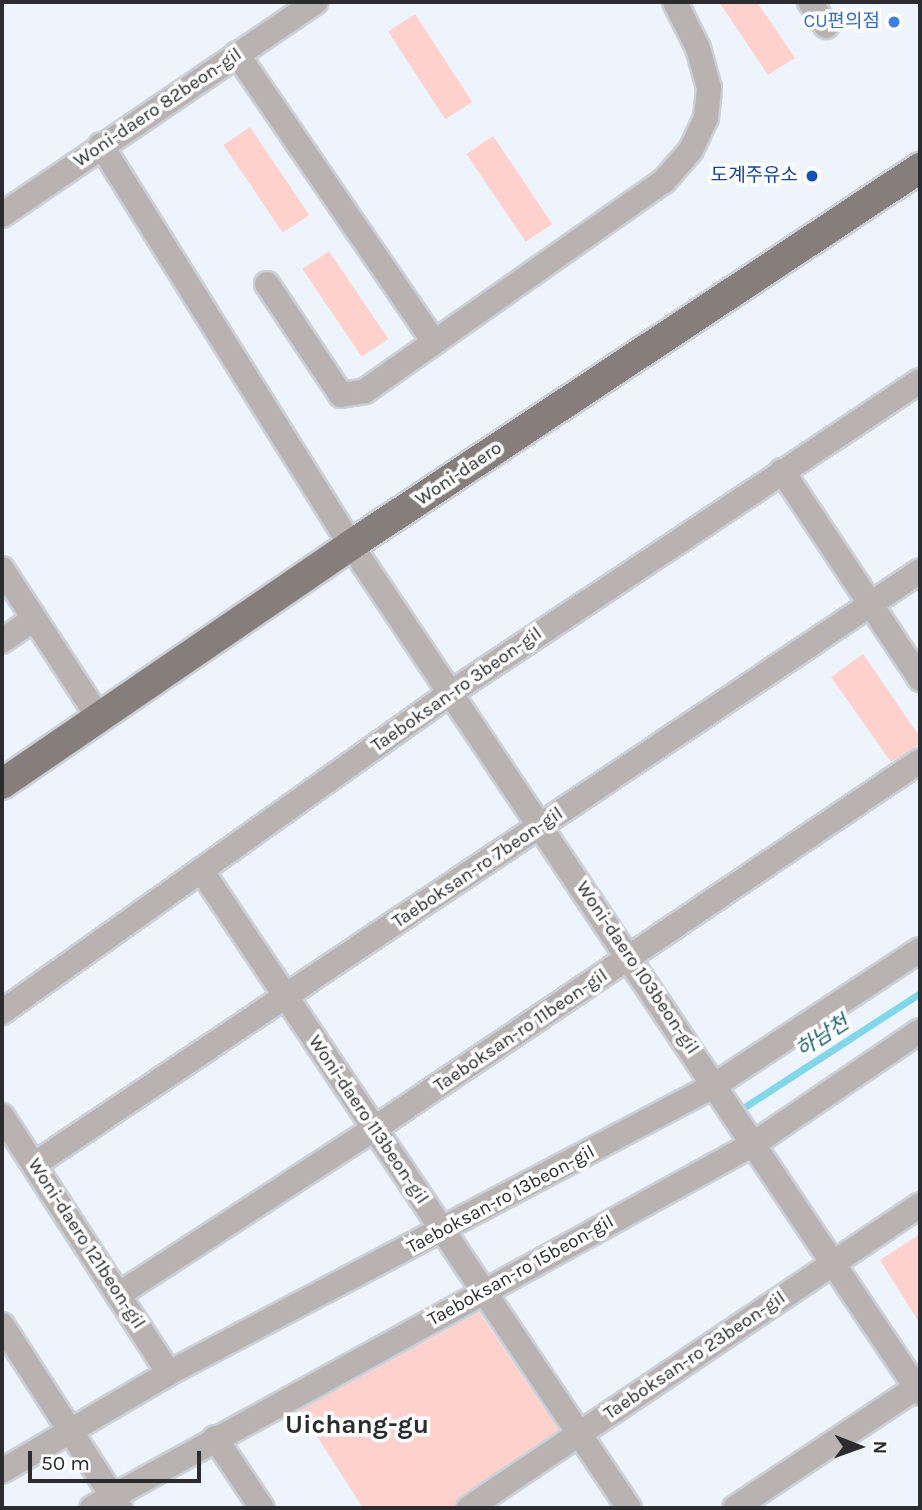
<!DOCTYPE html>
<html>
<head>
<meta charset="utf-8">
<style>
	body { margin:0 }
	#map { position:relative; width:922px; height:1510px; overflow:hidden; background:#eef4fd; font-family:Karla,"Noto Sans KR",sans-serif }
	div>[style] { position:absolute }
	.stream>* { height:7px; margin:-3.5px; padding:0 3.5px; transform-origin:3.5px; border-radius:3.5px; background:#81d6ea }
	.building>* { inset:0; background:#ffd1cc; transform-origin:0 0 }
	.roads { filter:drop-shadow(2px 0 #cbd0d8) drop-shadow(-2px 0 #cbd0d8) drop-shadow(0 2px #cbd0d8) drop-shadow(0 -2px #cbd0d8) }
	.minor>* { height:24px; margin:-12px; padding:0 12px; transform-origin:12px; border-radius:12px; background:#b8b3b1 }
	.major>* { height:30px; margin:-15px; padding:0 15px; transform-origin:15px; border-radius:15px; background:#867e7a }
	.dots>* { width:19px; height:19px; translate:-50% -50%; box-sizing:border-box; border:4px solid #fff; border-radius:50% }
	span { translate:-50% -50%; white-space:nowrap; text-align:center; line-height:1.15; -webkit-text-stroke:7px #fff; paint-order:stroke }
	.shop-label { font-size:19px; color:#366cbe }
	.right { translate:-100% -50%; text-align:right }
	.street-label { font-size:19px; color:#2a2c2f }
	.transit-label { font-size:19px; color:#164399 }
	.water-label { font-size:21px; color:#1c6270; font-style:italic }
	.district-label { font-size:26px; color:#2a2c2f; font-weight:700 }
	.frame { position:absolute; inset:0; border:4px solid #2a2c2f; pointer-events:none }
	.north { position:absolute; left:824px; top:1412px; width:70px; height:70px; -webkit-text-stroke:5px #fff; paint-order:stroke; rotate:91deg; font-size:19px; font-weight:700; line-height:28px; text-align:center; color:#2a2c2f }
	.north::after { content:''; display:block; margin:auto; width:24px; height:32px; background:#2a2c2f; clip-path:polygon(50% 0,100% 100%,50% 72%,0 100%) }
	.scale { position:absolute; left:28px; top:1451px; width:173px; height:32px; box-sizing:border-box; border:4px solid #2a2c2f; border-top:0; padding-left:9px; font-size:21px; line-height:24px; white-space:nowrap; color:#2a2c2f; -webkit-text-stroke:5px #fff; paint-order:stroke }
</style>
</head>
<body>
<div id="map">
	<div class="stream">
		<i style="left:743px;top:1108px;width:211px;rotate:-33deg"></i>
	</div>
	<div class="building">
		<i style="clip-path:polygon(719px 2px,757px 2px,795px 58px,768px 75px)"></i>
		<i style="left:415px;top:14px;width:105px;height:32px;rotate:57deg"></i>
		<i style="left:250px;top:127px;width:106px;height:32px;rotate:56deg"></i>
		<i style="left:493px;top:136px;width:106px;height:32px;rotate:56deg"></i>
		<i style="left:329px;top:251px;width:106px;height:32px;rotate:56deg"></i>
		<i style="clip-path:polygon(863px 654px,920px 737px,920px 744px,891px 762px,831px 677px)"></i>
		<i style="clip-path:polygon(920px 1234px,920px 1324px,880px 1260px)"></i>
		<i style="clip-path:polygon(479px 1312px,559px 1430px,461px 1496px,454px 1508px,363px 1508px,300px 1410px)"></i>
	</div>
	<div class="roads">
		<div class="minor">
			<i style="left:810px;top:2px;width:29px;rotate:56deg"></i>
			<i style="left:237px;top:54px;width:349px;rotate:55.6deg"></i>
			<i style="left:101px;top:145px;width:472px;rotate:58deg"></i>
			<i style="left:351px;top:545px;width:1021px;rotate:56.14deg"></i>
			<i style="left:2px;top:215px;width:379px;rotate:-34.2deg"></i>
			<i style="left:267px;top:284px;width:133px;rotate:56.3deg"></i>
			<i style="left:341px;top:395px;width:24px;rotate:-9deg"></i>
			<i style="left:365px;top:391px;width:365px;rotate:-35.1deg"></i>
			<i style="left:664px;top:181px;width:41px;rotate:-48.9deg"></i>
			<i style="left:691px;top:150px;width:35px;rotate:-65deg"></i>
			<i style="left:706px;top:118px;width:30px;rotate:-84deg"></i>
			<i style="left:709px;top:88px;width:41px;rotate:-105.4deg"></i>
			<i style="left:698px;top:48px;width:51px;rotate:-116.6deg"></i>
			<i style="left:782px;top:471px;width:250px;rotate:56.4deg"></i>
			<i style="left:2px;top:569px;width:178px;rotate:56.9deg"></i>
			<i style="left:2px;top:641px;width:39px;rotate:-35deg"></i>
			<i style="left:201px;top:870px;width:768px;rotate:56.14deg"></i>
			<i style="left:2px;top:1012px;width:552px;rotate:-35.42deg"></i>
			<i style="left:452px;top:692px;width:562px;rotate:-33.61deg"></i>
			<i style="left:2px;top:1116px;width:306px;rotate:57deg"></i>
			<i style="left:35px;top:1164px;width:1065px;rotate:-33.82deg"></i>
			<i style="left:118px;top:1295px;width:305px;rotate:-33deg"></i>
			<i style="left:374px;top:1129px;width:658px;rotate:-33.98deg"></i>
			<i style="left:2px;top:1325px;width:218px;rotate:57.2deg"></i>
			<i style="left:215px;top:1438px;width:84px;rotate:56.1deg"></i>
			<i style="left:2px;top:1471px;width:194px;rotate:-30.4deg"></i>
			<i style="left:169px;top:1373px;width:617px;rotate:-27.81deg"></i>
			<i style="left:715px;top:1085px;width:245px;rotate:-33.4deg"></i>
			<i style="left:92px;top:1508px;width:757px;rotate:-28.83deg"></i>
			<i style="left:755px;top:1143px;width:199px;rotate:-34.2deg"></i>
			<i style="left:469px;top:1508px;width:543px;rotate:-33.89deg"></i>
			<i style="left:735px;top:1508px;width:222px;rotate:-33.6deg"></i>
		</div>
		<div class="major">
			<i style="left:2px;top:784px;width:423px;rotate:-34.4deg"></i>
			<i style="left:351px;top:545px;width:683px;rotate:-33.53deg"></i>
		</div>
	</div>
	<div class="dots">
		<i style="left:894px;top:22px;background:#3f7fe0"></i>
		<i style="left:812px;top:176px;background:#1a4fb4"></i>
	</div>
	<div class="shop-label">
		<span class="right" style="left:880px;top:22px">CU편의점</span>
	</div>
	<div class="street-label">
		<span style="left:158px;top:108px;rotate:-34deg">Woni-daero 82beon-gil</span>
		<span style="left:459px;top:474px;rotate:-34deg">Woni-daero</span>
		<span style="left:457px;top:690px;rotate:-35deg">Taeboksan-ro 3beon-gil</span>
		<span style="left:478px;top:868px;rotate:-34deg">Taeboksan-ro 7beon-gil</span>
		<span style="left:637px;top:968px;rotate:56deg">Woni-daero 103beon-gil</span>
		<span style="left:521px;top:1031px;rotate:-34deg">Taeboksan-ro 11beon-gil</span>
		<span style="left:368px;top:1120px;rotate:56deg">Woni-daero 113beon-gil</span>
		<span style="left:501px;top:1200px;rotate:-28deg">Taeboksan-ro 13beon-gil</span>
		<span style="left:86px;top:1244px;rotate:57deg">Woni-daero 121beon-gil</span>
		<span style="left:521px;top:1271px;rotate:-29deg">Taeboksan-ro 15beon-gil</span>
		<span style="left:695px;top:1356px;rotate:-34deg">Taeboksan-ro 23beon-gil</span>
	</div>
	<div class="transit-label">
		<span class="right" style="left:798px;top:176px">도계주유소</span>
	</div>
	<div class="water-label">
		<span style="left:822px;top:1036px;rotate:-33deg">하남천</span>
	</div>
	<div class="district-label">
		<span style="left:357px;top:1425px">Uichang-gu</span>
	</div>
	<div class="frame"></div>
	<div class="north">N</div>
	<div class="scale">50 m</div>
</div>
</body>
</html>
